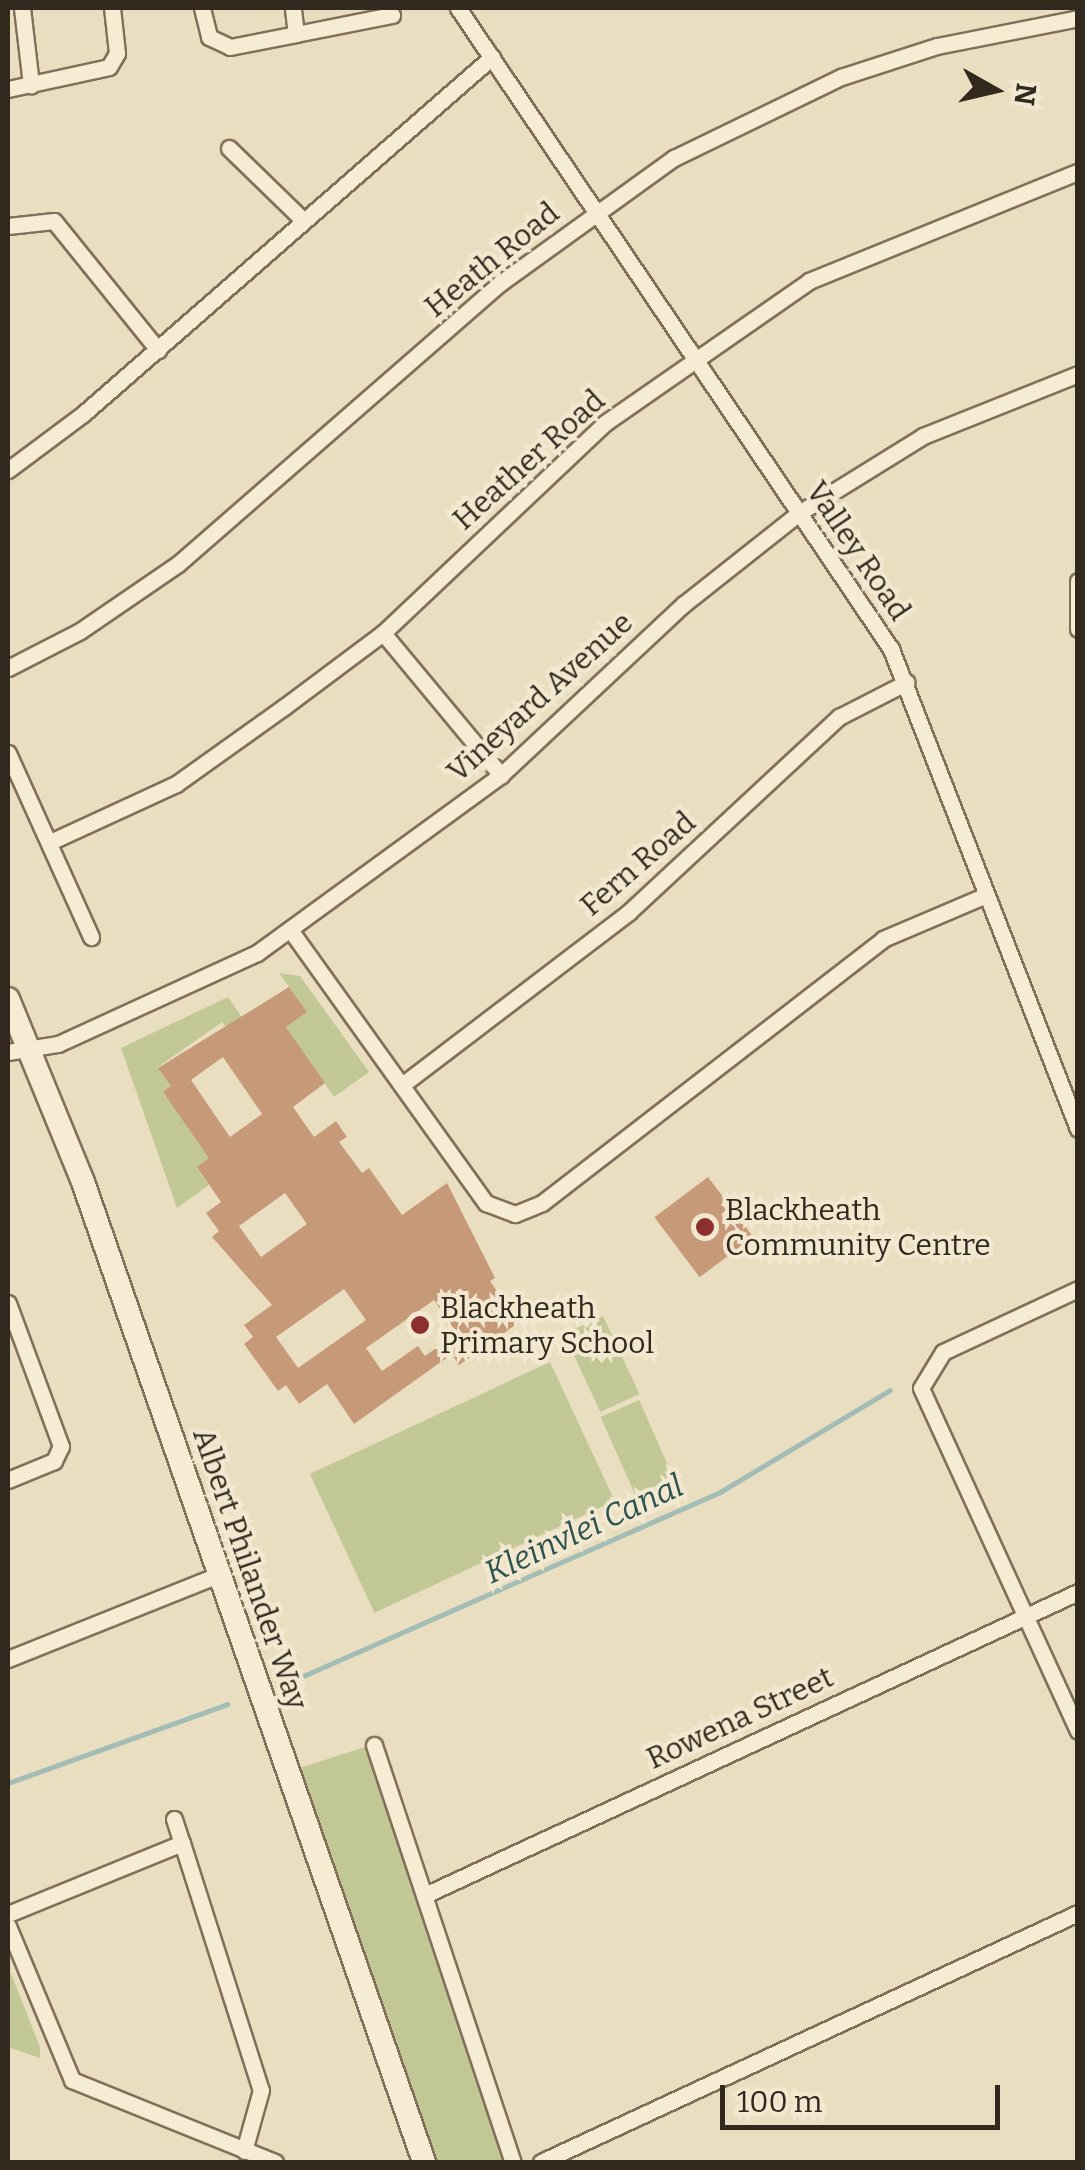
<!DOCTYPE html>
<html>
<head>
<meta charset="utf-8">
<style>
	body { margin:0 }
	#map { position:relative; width:1085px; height:2170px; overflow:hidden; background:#eadec1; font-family:Bitter,serif }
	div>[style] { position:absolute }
	.green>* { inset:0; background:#c2c796; transform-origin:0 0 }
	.stream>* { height:5px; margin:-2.5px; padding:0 2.5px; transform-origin:2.5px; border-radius:2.5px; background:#a3bdb5 }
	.building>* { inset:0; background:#c69979; transform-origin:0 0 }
	.roads { filter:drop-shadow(2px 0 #826f5a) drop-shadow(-2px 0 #826f5a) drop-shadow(0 2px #826f5a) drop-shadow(0 -2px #826f5a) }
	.street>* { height:15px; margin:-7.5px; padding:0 7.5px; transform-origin:7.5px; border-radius:7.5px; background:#f6ebd3 }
	.secondary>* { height:22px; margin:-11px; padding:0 11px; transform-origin:11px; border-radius:11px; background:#f6ebd3 }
	.dots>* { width:28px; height:28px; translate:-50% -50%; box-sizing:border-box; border:5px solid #f2e8d0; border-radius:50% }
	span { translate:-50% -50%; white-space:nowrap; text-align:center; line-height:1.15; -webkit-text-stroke:8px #f2e8d0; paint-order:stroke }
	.street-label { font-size:30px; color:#33281d }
	.poi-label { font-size:30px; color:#33281d }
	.left { translate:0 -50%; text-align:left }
	.water-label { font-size:32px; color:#2d524f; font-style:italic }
	.frame { position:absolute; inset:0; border:10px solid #33281d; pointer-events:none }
	.north { position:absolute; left:945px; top:40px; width:100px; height:100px; -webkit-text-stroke:8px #f2e8d0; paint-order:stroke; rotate:98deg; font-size:28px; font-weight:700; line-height:40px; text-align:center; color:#33281d }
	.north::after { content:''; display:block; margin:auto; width:35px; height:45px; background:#33281d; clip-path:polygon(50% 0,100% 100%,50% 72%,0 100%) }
	.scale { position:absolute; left:720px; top:2085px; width:280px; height:45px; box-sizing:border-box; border:5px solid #33281d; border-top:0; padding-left:12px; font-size:30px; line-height:35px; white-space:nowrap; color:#33281d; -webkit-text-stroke:8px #f2e8d0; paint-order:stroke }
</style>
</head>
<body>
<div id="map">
	<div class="green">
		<i style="clip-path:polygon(279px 973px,300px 976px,369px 1072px,334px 1097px,286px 1027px,307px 1012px)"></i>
		<i style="clip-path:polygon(228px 997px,252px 1032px,235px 1040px,222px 1022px,158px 1067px,171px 1086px,163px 1093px,212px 1156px,197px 1168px,209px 1185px,177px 1208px,121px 1048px)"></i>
		<i style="left:603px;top:1316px;width:86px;height:43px;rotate:65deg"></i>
		<i style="left:550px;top:1362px;width:153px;height:265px;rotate:65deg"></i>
		<i style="left:639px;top:1400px;width:85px;height:42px;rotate:66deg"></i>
		<i style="left:368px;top:1746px;width:439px;height:74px;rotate:72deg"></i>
		<i style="clip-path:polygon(8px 1966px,40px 2047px,40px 2058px,8px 2047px)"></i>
	</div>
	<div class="stream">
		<i style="left:285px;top:1684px;width:475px;rotate:-23.8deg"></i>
		<i style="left:720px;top:1492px;width:198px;rotate:-31deg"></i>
		<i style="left:8px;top:1783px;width:233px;rotate:-19.8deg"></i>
	</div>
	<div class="building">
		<i style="clip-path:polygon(evenodd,289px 987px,307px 1012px,286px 1027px,325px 1083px,293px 1107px,314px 1137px,336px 1121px,347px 1137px,339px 1142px,362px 1173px,369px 1168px,402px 1215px,447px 1183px,495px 1278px,490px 1281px,518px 1323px,459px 1365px,452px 1354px,354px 1424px,327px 1384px,299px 1404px,286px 1385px,278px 1391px,244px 1344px,253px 1337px,244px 1325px,272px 1305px,212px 1237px,219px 1231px,206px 1213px,221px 1202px,197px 1167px,209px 1158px,163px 1092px,171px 1086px,158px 1068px,289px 987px,223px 1057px,262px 1114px,230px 1137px,191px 1080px,223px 1057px,289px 987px,285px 1193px,307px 1224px,261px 1257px,239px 1226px,285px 1193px,289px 987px,344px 1289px,366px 1320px,298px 1368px,276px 1337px,344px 1289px,289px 987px,434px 1300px,457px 1333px,425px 1356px,418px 1346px,382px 1371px,366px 1348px,434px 1300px)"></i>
		<i style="left:708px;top:1177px;width:75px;height:67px;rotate:53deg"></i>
	</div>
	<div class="roads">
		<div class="street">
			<i style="left:22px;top:8px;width:78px;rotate:83.3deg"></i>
			<i style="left:202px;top:8px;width:30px;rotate:76deg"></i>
			<i style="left:209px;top:37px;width:23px;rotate:25deg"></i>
			<i style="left:230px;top:47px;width:67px;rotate:-11.1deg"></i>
			<i style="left:296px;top:34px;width:26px;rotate:-97deg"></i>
			<i style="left:458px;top:8px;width:774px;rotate:55.96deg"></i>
			<i style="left:891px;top:649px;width:515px;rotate:68.71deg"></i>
			<i style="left:296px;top:34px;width:98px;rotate:-11.2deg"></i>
			<i style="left:8px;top:89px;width:103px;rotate:-12.3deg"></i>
			<i style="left:109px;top:67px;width:16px;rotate:-60deg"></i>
			<i style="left:117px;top:53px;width:45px;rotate:-96.3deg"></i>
			<i style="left:229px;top:148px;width:103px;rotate:44.2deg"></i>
			<i style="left:8px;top:226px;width:46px;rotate:-6.2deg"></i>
			<i style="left:54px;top:221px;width:166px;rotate:51.1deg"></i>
			<i style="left:8px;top:470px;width:94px;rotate:-36.7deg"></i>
			<i style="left:83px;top:414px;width:543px;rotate:-41.12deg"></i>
			<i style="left:1078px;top:581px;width:48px;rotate:90deg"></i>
			<i style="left:383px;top:633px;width:185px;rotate:50.3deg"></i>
			<i style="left:8px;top:668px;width:81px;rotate:-27.2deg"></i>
			<i style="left:80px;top:631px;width:119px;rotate:-34.4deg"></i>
			<i style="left:178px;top:564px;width:426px;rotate:-41.1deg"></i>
			<i style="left:499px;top:284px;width:216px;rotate:-35.8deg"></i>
			<i style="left:674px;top:158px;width:186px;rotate:-25.9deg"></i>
			<i style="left:841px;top:77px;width:101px;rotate:-17.9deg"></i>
			<i style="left:937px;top:46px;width:144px;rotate:-11.2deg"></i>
			<i style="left:8px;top:753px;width:202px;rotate:65.7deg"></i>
			<i style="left:50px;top:842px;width:139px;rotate:-24.7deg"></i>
			<i style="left:176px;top:784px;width:133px;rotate:-35.5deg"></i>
			<i style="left:284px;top:707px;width:124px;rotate:-36.8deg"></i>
			<i style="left:383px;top:633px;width:306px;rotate:-43.4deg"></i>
			<i style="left:605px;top:423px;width:249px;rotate:-34.8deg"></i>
			<i style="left:809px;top:281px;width:290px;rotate:-22.1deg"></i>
			<i style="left:291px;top:931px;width:335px;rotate:54.4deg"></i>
			<i style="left:486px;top:1203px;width:31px;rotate:21deg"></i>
			<i style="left:515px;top:1214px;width:29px;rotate:-22deg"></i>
			<i style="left:542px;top:1203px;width:431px;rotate:-37.7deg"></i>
			<i style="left:883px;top:939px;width:112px;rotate:-23.1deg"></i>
			<i style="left:8px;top:1052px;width:51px;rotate:-9.1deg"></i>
			<i style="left:58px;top:1044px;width:219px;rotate:-24.6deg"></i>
			<i style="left:257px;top:953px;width:302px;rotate:-36.1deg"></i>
			<i style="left:501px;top:775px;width:250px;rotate:-43.1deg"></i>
			<i style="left:684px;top:604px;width:147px;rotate:-38.4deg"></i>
			<i style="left:799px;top:513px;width:146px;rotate:-31.8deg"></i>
			<i style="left:923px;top:436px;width:167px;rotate:-21.8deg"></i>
			<i style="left:402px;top:1085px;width:285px;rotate:-37.3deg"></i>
			<i style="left:629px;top:912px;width:287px;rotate:-42.9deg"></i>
			<i style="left:839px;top:717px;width:76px;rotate:-27.2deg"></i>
			<i style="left:1078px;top:1289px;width:149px;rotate:155deg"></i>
			<i style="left:943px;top:1352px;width:42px;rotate:121.4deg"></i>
			<i style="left:921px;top:1388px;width:377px;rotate:65.4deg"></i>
			<i style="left:8px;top:1303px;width:153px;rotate:69.7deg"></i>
			<i style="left:61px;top:1446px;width:17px;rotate:115deg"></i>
			<i style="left:54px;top:1461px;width:50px;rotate:157.6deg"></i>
			<i style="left:8px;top:1659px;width:228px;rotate:-21.8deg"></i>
			<i style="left:374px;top:1745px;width:440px;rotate:71.6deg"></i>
			<i style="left:174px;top:1819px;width:25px;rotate:72deg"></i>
			<i style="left:425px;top:1895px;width:720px;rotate:-24.89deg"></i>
			<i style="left:8px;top:1914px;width:188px;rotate:-22.2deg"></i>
			<i style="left:182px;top:1843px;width:259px;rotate:72.3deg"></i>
			<i style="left:261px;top:2090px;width:63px;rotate:105.6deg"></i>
			<i style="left:8px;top:1926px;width:167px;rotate:67.4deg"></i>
			<i style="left:72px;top:2080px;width:219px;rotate:22deg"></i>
			<i style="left:541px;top:2162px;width:592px;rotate:-24.88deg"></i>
		</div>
		<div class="secondary">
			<i style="left:8px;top:999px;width:198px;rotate:67.7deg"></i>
			<i style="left:83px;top:1182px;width:1038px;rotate:70.81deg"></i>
		</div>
	</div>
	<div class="dots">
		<i style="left:705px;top:1227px;background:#8d2e2f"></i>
		<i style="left:420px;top:1325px;background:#8d2e2f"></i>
	</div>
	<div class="street-label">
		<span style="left:492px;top:260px;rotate:-39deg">Heath Road</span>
		<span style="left:529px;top:460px;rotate:-42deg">Heather Road</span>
		<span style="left:858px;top:551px;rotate:56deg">Valley Road</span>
		<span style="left:540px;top:697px;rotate:-42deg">Vineyard Avenue</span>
		<span style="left:638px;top:864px;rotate:-41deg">Fern Road</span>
		<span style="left:250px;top:1569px;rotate:71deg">Albert Philander Way</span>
		<span style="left:740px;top:1718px;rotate:-25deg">Rowena Street</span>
	</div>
	<div class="poi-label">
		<span class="left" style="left:725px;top:1227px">Blackheath<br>Community Centre</span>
		<span class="left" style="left:440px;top:1325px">Blackheath<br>Primary School</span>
	</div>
	<div class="water-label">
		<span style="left:584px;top:1529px;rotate:-25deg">Kleinvlei Canal</span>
	</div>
	<div class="frame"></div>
	<div class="north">N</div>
	<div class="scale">100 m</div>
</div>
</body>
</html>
